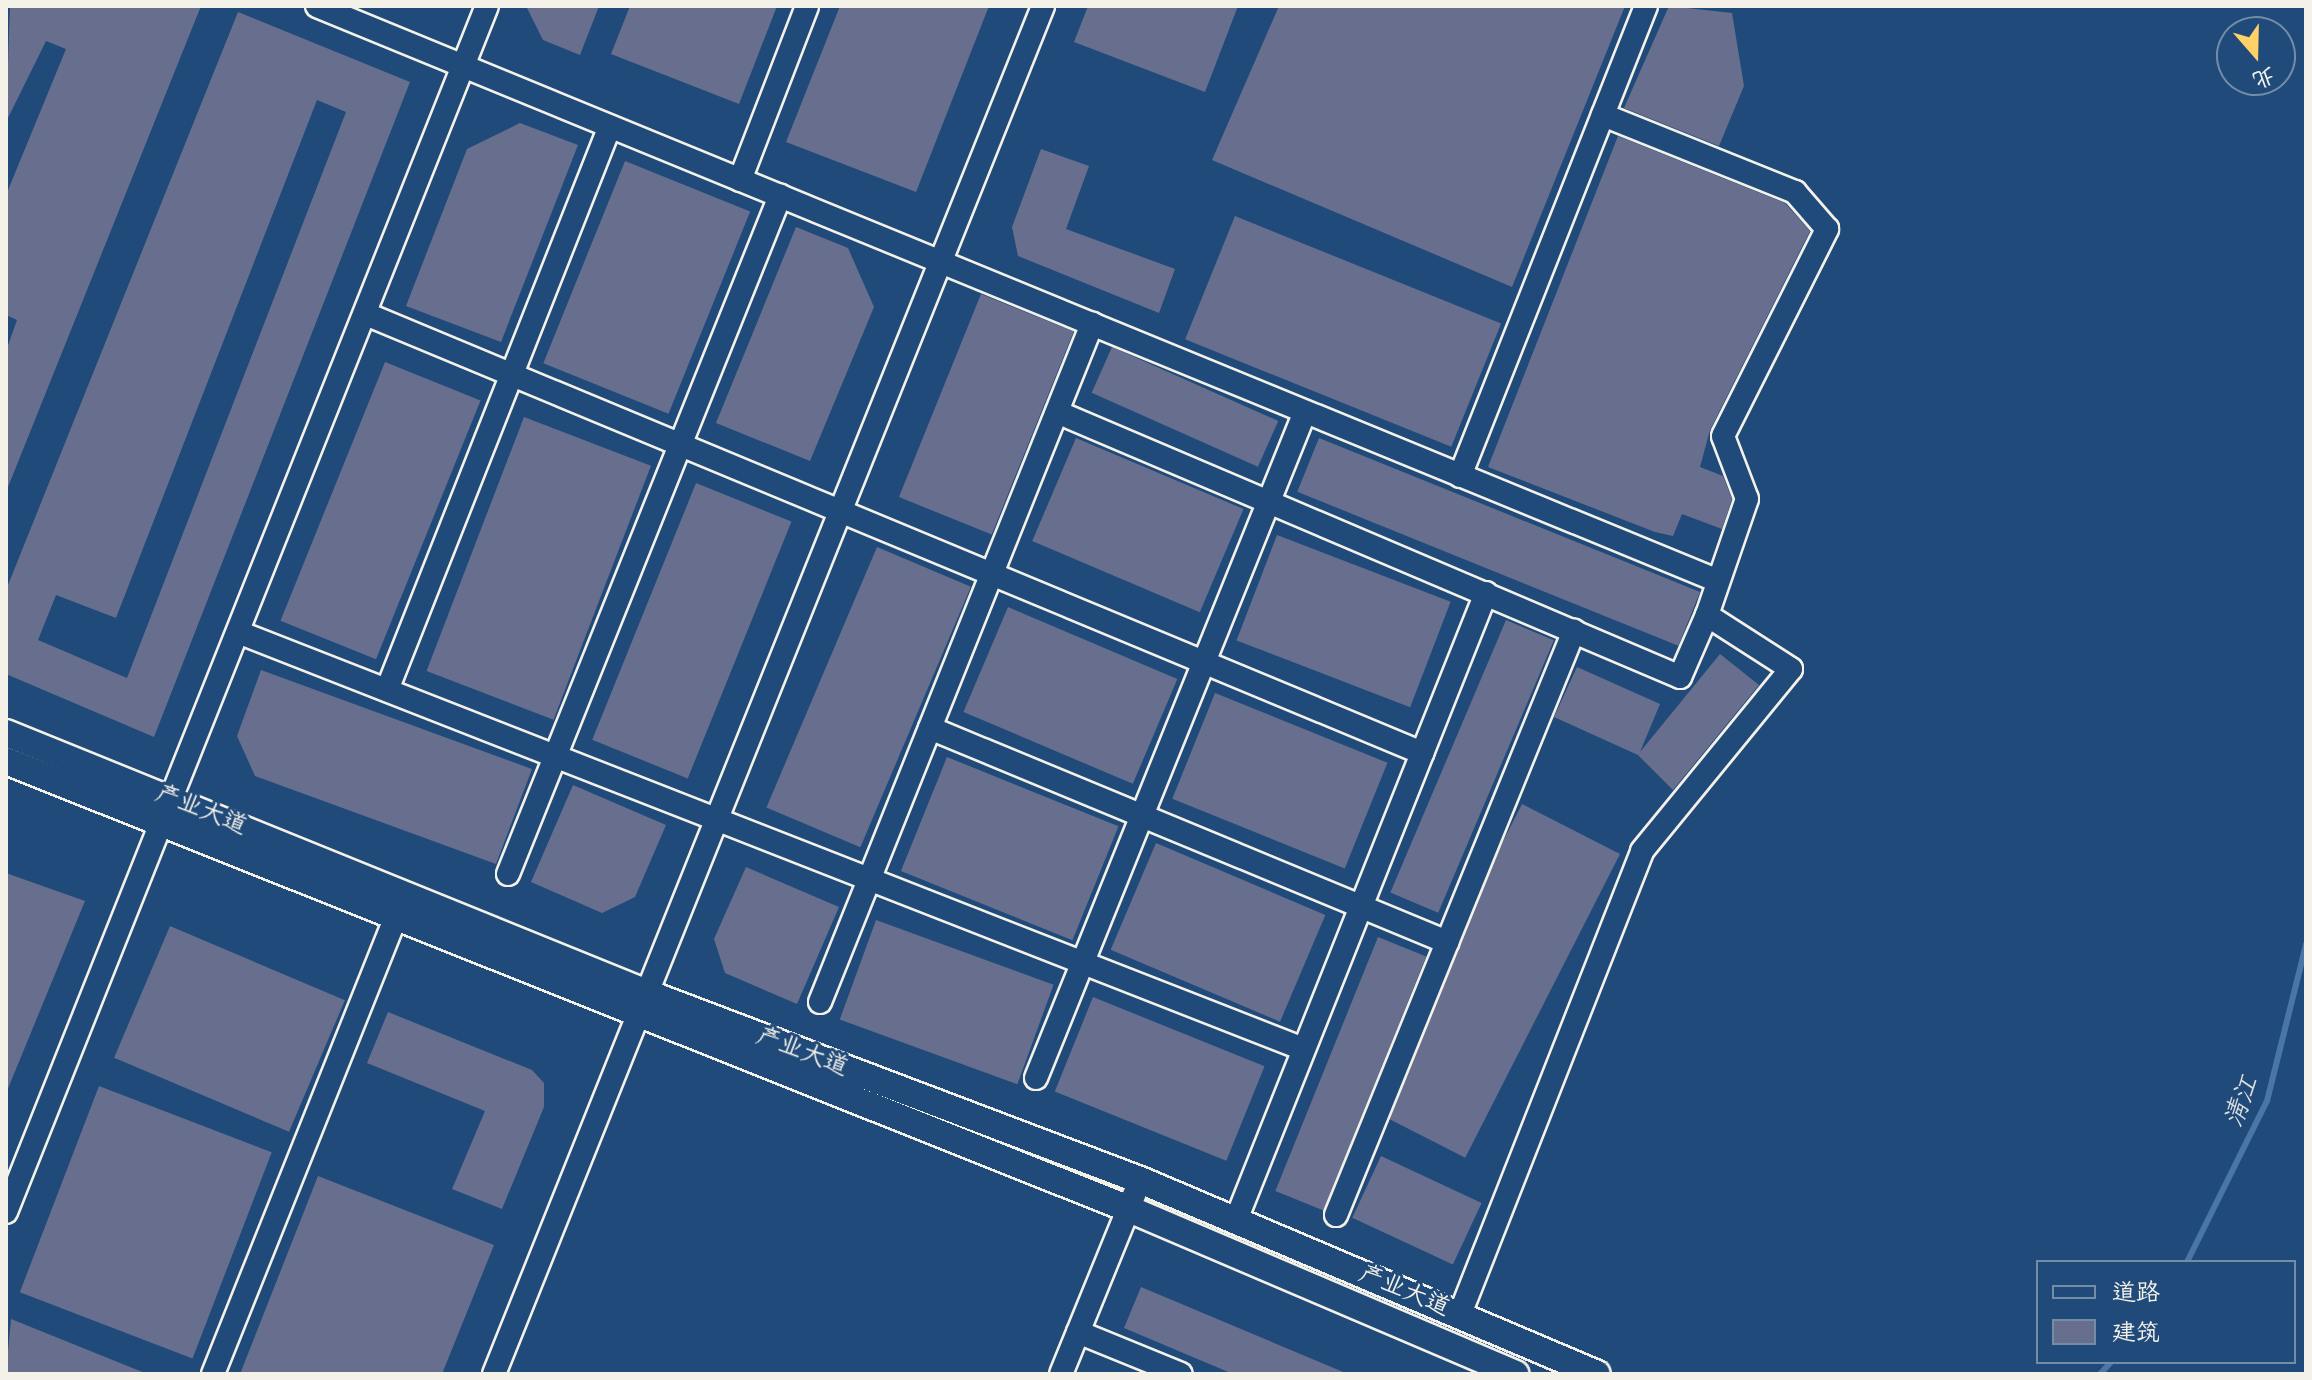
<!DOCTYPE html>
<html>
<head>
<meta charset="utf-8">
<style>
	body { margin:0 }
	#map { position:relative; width:2312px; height:1380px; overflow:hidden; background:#1f4a7a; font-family:"Architects Daughter","LXGW WenKai TC",sans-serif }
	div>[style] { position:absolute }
	.stream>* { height:6px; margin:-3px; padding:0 3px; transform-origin:3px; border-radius:3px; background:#4a76a5 }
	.building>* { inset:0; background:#686f8e; transform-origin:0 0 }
	.roads { filter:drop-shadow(2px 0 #f4f1e8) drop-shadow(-2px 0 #f4f1e8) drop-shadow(0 2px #f4f1e8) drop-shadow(0 -2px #f4f1e8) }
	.minor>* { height:22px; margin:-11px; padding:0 11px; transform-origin:11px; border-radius:11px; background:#1f4a7a }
	.major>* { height:26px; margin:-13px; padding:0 13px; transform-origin:13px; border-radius:13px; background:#1f4a7a }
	span { translate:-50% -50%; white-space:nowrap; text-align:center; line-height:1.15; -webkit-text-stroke:6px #1f4a7a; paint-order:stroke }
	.street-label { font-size:24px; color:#f4f1e8 }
	.water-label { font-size:26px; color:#dadfde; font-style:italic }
	.frame { position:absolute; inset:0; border:8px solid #f4f1e8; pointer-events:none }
	.legend { position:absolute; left:2036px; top:1260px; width:260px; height:104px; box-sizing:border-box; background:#1f4a7a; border:2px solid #748da6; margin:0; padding:10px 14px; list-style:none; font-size:24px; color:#f4f1e8 }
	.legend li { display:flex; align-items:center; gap:16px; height:40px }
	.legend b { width:40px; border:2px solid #748da6 }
	.north { position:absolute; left:2216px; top:16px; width:80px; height:80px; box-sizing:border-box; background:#1f4a7a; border:2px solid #748da6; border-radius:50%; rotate:160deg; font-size:22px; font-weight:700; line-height:32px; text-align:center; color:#f4f1e8 }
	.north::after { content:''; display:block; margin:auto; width:28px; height:36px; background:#ffd166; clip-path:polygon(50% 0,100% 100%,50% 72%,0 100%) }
</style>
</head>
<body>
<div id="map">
	<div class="stream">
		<i style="left:2187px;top:1262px;width:180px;rotate:-63.6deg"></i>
		<i style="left:2267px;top:1101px;width:162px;rotate:-76deg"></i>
		<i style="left:2100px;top:1374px;width:16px;rotate:-47deg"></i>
	</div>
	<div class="building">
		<i style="clip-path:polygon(10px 6px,201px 6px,8px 487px,6px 351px,17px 320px,6px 315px,6px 195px,66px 49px,46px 41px,6px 122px)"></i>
		<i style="clip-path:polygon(526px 6px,599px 6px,580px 55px,543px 40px)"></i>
		<i style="clip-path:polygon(630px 6px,777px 6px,739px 104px,611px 54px)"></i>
		<i style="clip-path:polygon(840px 6px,989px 6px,916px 192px,786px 142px)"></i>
		<i style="clip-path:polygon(1088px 6px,1238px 6px,1205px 92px,1074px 42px)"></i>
		<i style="clip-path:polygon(1279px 6px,1625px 6px,1512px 287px,1212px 160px)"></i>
		<i style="clip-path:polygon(1669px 6px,1732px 13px,1744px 86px,1719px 146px,1624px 108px)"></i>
		<i style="clip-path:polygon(evenodd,238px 12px,410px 82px,154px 737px,6px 674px,6px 590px,238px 12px,317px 100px,346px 112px,127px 678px,38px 640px,56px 595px,116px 618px,317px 100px)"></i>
		<i style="clip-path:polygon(520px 123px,578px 145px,501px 342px,406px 306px,467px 149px)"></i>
		<i style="clip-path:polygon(1618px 136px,1785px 203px,1810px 231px,1710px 430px,1700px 467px,1723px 476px,1732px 499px,1722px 529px,1682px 514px,1673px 536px,1655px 532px,1488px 467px)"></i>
		<i style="clip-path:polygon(1041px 149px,1089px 166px,1066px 229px,1175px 269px,1159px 313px,1018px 256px,1012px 227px)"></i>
		<i style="left:625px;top:161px;width:135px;height:218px;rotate:22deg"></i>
		<i style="left:1235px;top:216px;width:287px;height:133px;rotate:22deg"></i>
		<i style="clip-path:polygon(796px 227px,848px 248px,874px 307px,810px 461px,716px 423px)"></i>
		<i style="left:981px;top:294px;width:100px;height:219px;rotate:22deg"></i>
		<i style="left:1112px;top:347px;width:182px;height:50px;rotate:24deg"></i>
		<i style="left:385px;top:362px;width:103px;height:279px;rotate:22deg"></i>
		<i style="left:524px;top:417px;width:136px;height:272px;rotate:21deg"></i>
		<i style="left:1076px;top:438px;width:182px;height:112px;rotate:23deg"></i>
		<i style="left:1319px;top:438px;width:411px;height:58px;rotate:22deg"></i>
		<i style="left:696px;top:483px;width:103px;height:277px;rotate:22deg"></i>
		<i style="left:1277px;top:535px;width:186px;height:113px;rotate:21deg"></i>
		<i style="left:877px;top:547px;width:102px;height:283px;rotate:23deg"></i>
		<i style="left:1008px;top:607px;width:184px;height:114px;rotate:23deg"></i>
		<i style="left:1506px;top:620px;width:52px;height:296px;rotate:23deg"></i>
		<i style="clip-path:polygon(1720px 654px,1759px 685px,1673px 790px,1638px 755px,1554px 717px,1577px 667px,1660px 704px,1640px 752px)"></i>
		<i style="clip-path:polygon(261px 670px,532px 769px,496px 864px,255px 776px,237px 736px)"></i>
		<i style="left:1215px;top:693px;width:186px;height:114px;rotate:22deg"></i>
		<i style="left:947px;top:757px;width:185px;height:123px;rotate:22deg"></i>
		<i style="clip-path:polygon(573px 785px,666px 825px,635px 897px,602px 913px,531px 882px)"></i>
		<i style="left:1522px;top:804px;width:110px;height:341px;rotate:27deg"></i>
		<i style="left:1156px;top:843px;width:184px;height:116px;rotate:23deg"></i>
		<i style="clip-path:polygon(746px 867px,839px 907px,797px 1004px,725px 973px,714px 939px)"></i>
		<i style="clip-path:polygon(6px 873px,85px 901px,7px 1091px,6px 1091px)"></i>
		<i style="left:876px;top:920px;width:189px;height:106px;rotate:20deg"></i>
		<i style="left:170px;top:926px;width:190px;height:143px;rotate:23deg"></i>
		<i style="left:1378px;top:937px;width:52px;height:274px;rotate:22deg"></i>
		<i style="left:1093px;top:997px;width:185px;height:102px;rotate:22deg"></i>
		<i style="clip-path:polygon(388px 1012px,532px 1070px,544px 1083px,544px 1107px,502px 1209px,452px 1189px,485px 1111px,367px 1063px)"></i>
		<i style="left:99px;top:1086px;width:185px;height:221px;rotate:21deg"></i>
		<i style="left:1381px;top:1156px;width:111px;height:68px;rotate:25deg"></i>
		<i style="clip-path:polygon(318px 1176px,494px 1245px,442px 1374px,240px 1374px)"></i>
		<i style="clip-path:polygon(1141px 1287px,1348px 1374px,1233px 1374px,1124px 1328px)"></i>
		<i style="clip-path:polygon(11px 1319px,145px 1373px,145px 1374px,6px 1374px)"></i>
	</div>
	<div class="roads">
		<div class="minor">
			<i style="left:317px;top:6px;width:1514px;rotate:22.31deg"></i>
			<i style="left:740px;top:180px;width:186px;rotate:-68.9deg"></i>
			<i style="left:366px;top:314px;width:1144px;rotate:22.57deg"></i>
			<i style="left:1057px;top:412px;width:677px;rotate:23.04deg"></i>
			<i style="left:1680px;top:677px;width:68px;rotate:-66.5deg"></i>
			<i style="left:1460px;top:476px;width:505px;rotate:-68.41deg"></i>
			<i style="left:238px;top:632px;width:1144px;rotate:21.38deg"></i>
			<i style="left:387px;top:690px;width:606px;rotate:-68.43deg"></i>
			<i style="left:930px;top:728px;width:560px;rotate:22.49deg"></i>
			<i style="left:508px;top:874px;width:731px;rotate:-68.14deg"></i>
			<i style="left:820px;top:1002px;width:731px;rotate:-68.14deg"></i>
			<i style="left:1036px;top:1078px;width:718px;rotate:-68.01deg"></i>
			<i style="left:6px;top:1212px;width:1298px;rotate:-68.26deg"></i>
			<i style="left:1336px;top:1215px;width:631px;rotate:-67.83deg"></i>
			<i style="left:1236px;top:1220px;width:675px;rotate:-68.26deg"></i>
			<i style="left:1460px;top:1314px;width:497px;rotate:-68.5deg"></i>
			<i style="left:1642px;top:851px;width:235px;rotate:-50.7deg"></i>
			<i style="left:1791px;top:669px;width:100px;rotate:-147.3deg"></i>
			<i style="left:1707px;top:615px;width:123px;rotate:-71deg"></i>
			<i style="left:1747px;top:499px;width:67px;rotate:-110.9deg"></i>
			<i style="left:1723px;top:436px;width:232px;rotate:-63.3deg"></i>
			<i style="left:1827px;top:229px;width:49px;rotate:-130.9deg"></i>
			<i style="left:1795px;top:192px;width:207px;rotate:-158.1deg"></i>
			<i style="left:1078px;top:1332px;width:111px;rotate:22.2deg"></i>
			<i style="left:213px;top:1374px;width:492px;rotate:-68.2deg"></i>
			<i style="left:494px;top:1374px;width:1474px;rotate:-68.13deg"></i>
			<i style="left:1061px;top:1374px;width:209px;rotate:-67.8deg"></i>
		</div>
		<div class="major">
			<i style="left:6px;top:733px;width:689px;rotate:22.09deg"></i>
			<i style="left:644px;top:992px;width:530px;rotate:20.76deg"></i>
			<i style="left:1140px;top:1180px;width:496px;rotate:23deg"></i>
			<i style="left:6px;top:761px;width:1209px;rotate:21.75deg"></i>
			<i style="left:1129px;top:1209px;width:420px;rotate:23.1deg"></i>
		</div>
	</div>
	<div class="street-label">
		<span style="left:201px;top:810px;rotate:22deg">产业大道</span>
		<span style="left:802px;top:1052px;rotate:21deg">产业大道</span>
		<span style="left:1404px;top:1291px;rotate:23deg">产业大道</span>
	</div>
	<div class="water-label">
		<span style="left:2242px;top:1102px;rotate:-70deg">清江</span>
	</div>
	<div class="frame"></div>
	<ul class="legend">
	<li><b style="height:10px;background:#1f4a7a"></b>道路</li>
	<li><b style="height:22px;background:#686f8e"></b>建筑</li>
	</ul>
	<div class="north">北</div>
</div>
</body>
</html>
